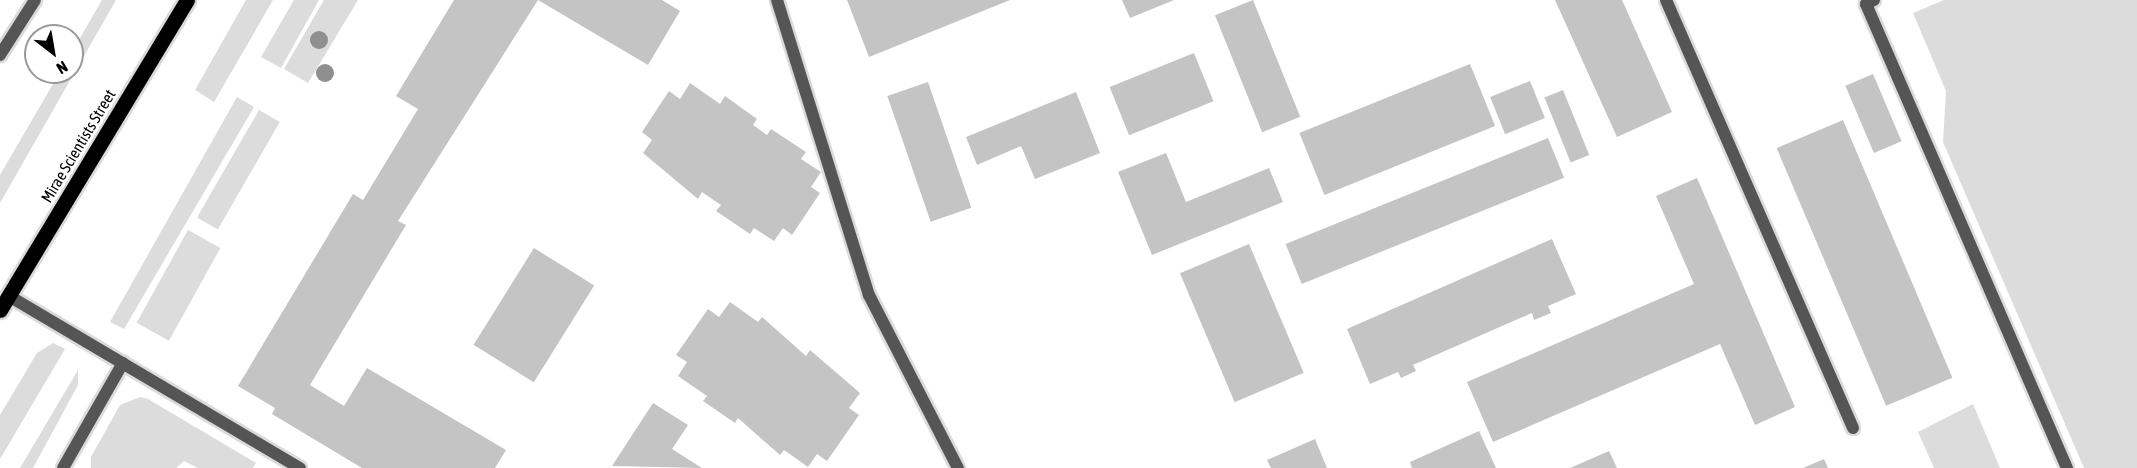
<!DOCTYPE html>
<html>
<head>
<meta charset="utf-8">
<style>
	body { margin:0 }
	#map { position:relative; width:2137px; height:468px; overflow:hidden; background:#fff; font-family:"Asap Condensed",sans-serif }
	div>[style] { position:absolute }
	.green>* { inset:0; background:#dcdcdc; transform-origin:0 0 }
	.building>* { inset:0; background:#c4c4c4; transform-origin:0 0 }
	.roads { filter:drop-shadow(2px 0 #dbdbdb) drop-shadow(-2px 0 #dbdbdb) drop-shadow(0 2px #dbdbdb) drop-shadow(0 -2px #dbdbdb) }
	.minor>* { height:12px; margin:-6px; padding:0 6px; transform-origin:6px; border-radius:6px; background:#555 }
	.primary>* { height:15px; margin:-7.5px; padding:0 7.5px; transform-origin:7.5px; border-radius:7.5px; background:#000 }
	.trees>* { width:18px; height:18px; margin:-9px; border-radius:50%; background:#8f8f8f }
	span { translate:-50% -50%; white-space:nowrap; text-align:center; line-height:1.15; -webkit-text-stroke:6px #fff; paint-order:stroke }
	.street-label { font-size:16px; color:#000 }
	.north { position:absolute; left:24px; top:24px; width:60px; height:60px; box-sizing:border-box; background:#fff; border:2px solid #999; border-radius:50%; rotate:149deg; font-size:16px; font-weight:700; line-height:24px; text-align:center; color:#000 }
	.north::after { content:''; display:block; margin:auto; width:21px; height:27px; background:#000; clip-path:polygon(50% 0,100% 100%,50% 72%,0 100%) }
</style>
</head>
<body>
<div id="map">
	<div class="green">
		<i style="clip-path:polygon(102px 0,116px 0,0 203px,0 175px,60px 72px,72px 72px,72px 52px)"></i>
		<i style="clip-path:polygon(246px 0,273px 0,214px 102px,195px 90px)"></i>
		<i style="clip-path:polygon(294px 0,319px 0,281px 68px,261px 57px)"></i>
		<i style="clip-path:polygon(324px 0,358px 0,308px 83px,284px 69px)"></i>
		<i style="clip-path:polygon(1944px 0,2137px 0,2137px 468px,2084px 468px,1943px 142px,1946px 91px,1913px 13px)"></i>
		<i style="clip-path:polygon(237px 97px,254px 107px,124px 329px,110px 322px)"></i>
		<i style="left:259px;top:110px;width:24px;height:124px;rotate:30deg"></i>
		<i style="left:188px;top:230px;width:37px;height:106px;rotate:29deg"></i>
		<i style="clip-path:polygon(53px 343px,65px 349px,0 459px,0 415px,37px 353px)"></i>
		<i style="clip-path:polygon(78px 370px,78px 385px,33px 468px,20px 468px)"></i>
		<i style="clip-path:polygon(140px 397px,148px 399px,256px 463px,253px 468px,198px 468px,184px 461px,176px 468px,91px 468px,91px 457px,120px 405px)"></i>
		<i style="clip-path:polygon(1973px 404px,2000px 468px,1934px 468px,1918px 432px)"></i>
	</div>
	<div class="building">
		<i style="clip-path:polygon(454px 0,538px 0,398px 221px,406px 225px,310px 385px,344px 406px,367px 368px,506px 450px,495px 468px,362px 468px,272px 414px,275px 408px,238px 386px,353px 194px,363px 200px,418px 109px,396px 96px)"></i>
		<i style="clip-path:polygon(538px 0,662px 0,680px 11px,648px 65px)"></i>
		<i style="clip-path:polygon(847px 0,1010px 0,869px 57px)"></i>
		<i style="clip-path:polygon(1122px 0,1174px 0,1130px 18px)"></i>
		<i style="left:1253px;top:0;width:126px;height:41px;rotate:68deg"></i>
		<i style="clip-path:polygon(1555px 0,1622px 0,1672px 112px,1617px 137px)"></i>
		<i style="left:1194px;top:53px;width:52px;height:91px;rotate:68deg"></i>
		<i style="left:1470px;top:64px;width:67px;height:184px;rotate:68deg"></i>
		<i style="left:1873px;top:74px;width:73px;height:30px;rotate:67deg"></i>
		<i style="left:1530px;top:81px;width:40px;height:43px;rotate:68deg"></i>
		<i style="left:928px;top:82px;width:133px;height:43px;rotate:71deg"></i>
		<i style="clip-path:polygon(690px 83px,720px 104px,725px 96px,757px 119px,753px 125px,767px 135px,771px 129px,806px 152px,801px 159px,821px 172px,811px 187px,820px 193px,792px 235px,783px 228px,774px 241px,754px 228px,750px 234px,716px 211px,721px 205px,702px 192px,698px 199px,643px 153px,652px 140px,642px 132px,669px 91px,680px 99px)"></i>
		<i style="left:1563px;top:90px;width:70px;height:20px;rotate:68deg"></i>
		<i style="clip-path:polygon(1076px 92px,1100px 153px,1035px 179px,1021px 146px,977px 165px,966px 137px)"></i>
		<i style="left:1843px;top:120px;width:280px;height:72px;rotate:67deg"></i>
		<i style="left:1548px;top:138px;width:43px;height:283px;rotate:68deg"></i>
		<i style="clip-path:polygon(1166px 153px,1186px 202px,1269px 168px,1283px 202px,1152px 255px,1118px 172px)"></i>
		<i style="clip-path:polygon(1697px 178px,1795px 407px,1755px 425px,1720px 344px,1493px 442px,1467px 382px,1694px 284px,1656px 196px)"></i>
		<i style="clip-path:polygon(1552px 239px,1576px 294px,1548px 306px,1551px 313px,1534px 320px,1532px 313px,1413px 365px,1416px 371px,1401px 378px,1398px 372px,1370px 384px,1347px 329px)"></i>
		<i style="left:1249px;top:244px;width:140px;height:75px;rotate:67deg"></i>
		<i style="left:534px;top:248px;width:71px;height:114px;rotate:32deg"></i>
		<i style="clip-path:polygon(730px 302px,758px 322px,762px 317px,806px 356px,810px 350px,860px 393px,849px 408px,859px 415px,827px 461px,817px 454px,808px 467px,784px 450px,780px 455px,738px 418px,735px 423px,703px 401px,707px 396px,678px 376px,687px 362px,676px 355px,708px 309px,719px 317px)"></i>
		<i style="clip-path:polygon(653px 403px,688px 425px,672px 449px,702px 468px,612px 466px)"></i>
		<i style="clip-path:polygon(1479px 431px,1496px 468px,1412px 468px,1410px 462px)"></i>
		<i style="clip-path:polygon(1315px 439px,1327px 468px,1271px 468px,1267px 460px)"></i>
		<i style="clip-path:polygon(1609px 451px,1617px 468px,1570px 468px)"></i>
		<i style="clip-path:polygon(1824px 459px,1828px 468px,1803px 468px)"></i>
	</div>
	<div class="roads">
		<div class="minor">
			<i style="left:777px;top:0;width:309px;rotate:72.7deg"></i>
			<i style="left:869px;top:295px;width:195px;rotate:62.8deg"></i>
			<i style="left:1666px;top:0;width:467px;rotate:66.4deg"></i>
			<i style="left:1874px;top:0;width:9px;rotate:153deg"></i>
			<i style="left:1866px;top:4px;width:506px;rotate:66.58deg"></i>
			<i style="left:0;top:55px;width:65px;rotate:-57.5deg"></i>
			<i style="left:9px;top:296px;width:338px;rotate:30.6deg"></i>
			<i style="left:63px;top:468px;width:121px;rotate:-60.3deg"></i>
		</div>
		<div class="primary">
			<i style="left:0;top:310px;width:362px;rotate:-58.9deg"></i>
		</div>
	</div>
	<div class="trees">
		<i style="left:319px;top:40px"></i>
		<i style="left:325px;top:73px"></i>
	</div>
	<div class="street-label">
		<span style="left:78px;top:146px;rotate:-59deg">Mirae Scientists Street</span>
	</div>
	<div class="north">N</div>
</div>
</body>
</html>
